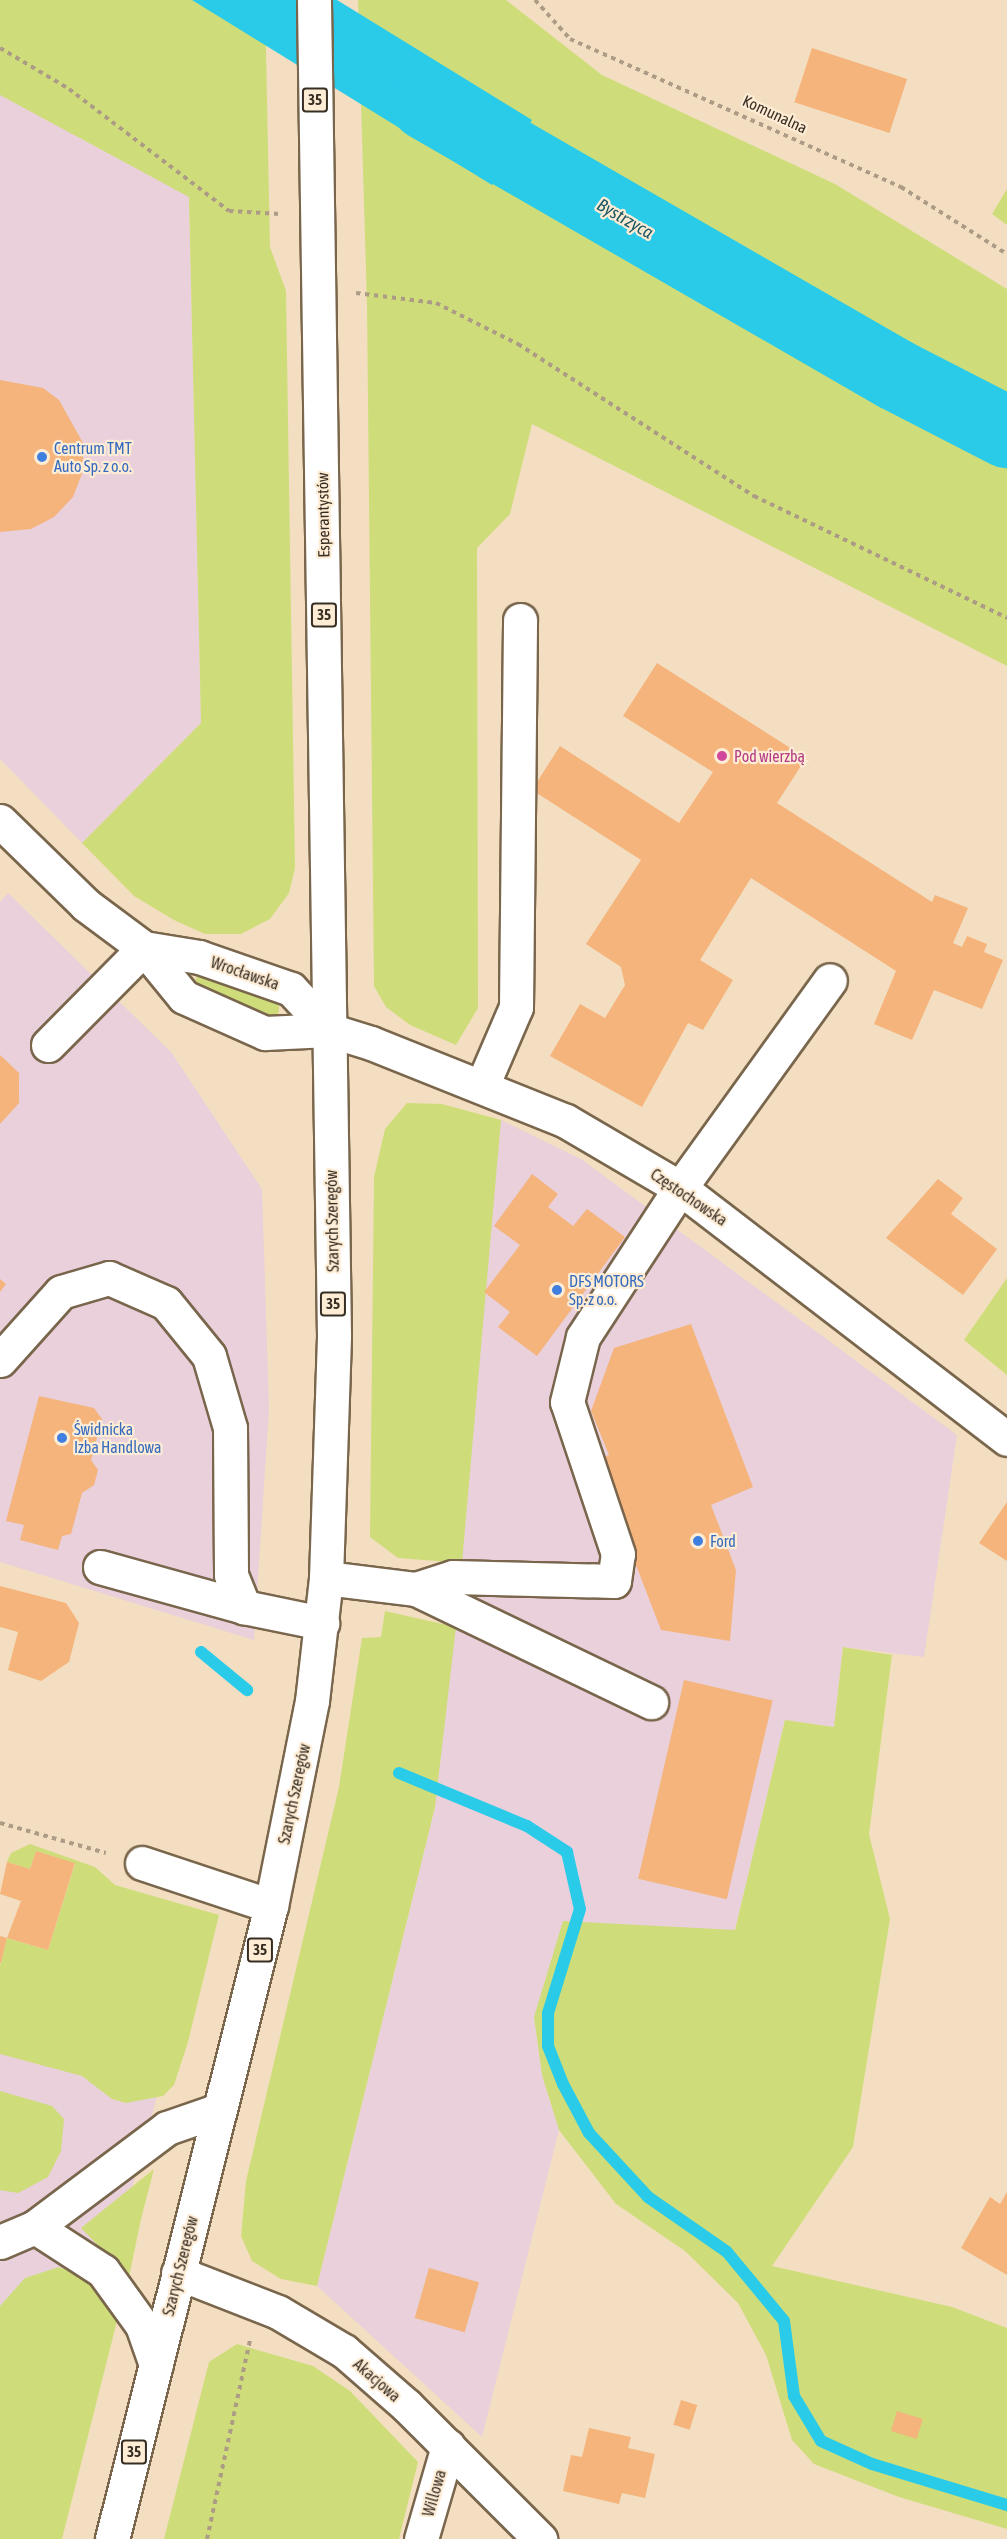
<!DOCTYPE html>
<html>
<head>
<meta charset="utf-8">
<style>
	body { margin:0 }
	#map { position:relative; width:1007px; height:2539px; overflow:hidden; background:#f4dec1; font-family:"Asap Condensed",sans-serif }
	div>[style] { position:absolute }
	.commercial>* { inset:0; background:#e9d0da }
	.green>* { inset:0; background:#cedd7a }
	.water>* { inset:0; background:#29cbe9 }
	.stream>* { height:12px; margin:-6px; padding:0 6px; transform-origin:6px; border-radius:6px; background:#29cbe9 }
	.river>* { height:72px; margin:-36px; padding:0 36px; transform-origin:36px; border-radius:36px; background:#29cbe9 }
	.building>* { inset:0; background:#f4b47c; transform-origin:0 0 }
	.path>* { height:4px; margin-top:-2px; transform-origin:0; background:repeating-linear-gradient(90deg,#ad9c85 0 4.5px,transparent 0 9px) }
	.roads { filter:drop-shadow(2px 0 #79664c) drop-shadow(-2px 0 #79664c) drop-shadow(0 2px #79664c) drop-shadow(0 -2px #79664c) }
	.minor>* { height:33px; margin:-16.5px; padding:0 16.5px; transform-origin:16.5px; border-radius:16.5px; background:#fff }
	.major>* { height:33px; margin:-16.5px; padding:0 16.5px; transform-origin:16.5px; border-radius:16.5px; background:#fff }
	.dots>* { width:16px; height:16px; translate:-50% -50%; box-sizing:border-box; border:3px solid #feecd5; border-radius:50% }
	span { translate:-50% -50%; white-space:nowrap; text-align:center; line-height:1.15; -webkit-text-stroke:4.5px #feecd5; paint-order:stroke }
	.shield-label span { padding:2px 4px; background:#feecd5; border:2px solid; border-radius:4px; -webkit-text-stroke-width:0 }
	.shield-label { font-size:15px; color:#372e23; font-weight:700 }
	.street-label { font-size:16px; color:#372e23 }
	.shop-label { font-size:16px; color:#366cbe }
	.left { translate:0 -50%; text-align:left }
	.hotel-label { font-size:16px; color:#b23c85 }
	.water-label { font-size:18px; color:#1b5764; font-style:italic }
</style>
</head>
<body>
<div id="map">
	<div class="commercial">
		<i style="clip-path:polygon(0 95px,189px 196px,201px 723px,82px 843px,0 759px)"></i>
		<i style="clip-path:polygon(8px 893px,171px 1052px,262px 1189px,269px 1409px,254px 1640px,0 1562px,0 902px)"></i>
		<i style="clip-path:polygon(501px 1120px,581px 1159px,957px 1435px,924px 1657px,843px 1647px,834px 1727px,785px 1720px,735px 1930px,543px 1993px,534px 2017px,542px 2075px,559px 2130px,482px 2437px,317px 2286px,435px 1807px)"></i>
		<i style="clip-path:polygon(0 2006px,170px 2049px,36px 2539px,0 2539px)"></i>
	</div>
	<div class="green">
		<i style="clip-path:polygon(0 0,265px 0,270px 247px,286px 291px,295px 868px,289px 893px,270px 919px,241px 934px,205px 934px,174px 920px,134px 896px,82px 843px,201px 723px,189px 197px,0 95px)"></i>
		<i style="clip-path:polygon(358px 0,506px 0,602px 75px,835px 184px,1007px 289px,1007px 666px,532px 424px,510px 514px,477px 548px,478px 1008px,456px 1045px,410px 1025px,386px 1007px,374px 986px,367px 305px)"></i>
		<i style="clip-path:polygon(1007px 189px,1007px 225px,992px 214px)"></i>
		<i style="clip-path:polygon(197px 976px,279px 1002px,279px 1012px,272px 1020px,194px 984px)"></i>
		<i style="clip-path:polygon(407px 1103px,442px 1104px,501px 1120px,462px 1563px,398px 1558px,370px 1537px,374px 1177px,385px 1129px)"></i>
		<i style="clip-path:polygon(1007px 1278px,1007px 1375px,964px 1340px)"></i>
		<i style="clip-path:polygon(385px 1611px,456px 1627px,435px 1807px,317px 2286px,281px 2279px,252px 2261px,241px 2236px,246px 2181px,339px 1787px,362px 1638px,381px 1637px)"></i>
		<i style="clip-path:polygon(843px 1647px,892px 1655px,869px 1834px,890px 1919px,853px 2147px,772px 2266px,952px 2307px,1007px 2328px,1007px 2529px,899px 2497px,814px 2464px,792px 2440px,766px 2355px,738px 2303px,685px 2251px,616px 2204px,559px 2130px,542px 2075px,534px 2017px,563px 1921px,735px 1930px,785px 1720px,834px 1727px)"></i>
		<i style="clip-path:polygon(30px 1844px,95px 1867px,115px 1885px,219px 1915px,188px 2042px,174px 2085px,163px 2096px,126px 2103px,112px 2099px,82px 2076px,0 2054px,0 1966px,7px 1938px,48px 1950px,75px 1864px,36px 1851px,30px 1869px,7px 1862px,11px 1853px)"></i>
		<i style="clip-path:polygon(0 2091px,52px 2106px,64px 2119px,61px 2151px,48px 2177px,18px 2193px,0 2190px)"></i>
		<i style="clip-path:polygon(154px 2169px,141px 2219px,129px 2277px,81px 2228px)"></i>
		<i style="clip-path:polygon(59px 2267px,86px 2277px,118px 2317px,62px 2539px,0 2539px,0 2306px,25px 2278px)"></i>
		<i style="clip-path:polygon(237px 2344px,313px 2366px,350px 2391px,418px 2462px,399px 2539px,164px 2539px,209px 2362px)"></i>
	</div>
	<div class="water">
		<i style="clip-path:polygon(192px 0,337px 0,532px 120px,492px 185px)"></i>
	</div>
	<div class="stream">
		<i style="left:201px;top:1652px;width:60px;rotate:39.6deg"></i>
		<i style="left:399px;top:1773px;width:139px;rotate:22.5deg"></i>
		<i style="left:527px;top:1826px;width:48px;rotate:33deg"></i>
		<i style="left:567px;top:1852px;width:58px;rotate:77.2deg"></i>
		<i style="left:580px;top:1909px;width:109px;rotate:107.1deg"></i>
		<i style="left:548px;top:2013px;width:33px;rotate:90deg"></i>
		<i style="left:548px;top:2046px;width:41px;rotate:68.5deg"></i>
		<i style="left:563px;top:2084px;width:55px;rotate:62deg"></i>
		<i style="left:589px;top:2133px;width:87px;rotate:47.3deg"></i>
		<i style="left:648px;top:2197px;width:96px;rotate:34.8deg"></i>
		<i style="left:727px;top:2252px;width:89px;rotate:50.4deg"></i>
		<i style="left:784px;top:2321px;width:76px;rotate:82.4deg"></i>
		<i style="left:794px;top:2396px;width:52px;rotate:59deg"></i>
		<i style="left:821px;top:2441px;width:56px;rotate:24.3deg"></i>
		<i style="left:872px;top:2464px;width:141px;rotate:16.9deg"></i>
	</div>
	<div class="river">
		<i style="left:426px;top:104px;width:543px;rotate:29.97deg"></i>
		<i style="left:896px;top:375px;width:125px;rotate:27.2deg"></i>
	</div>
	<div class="building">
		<i style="left:812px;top:48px;width:100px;height:57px;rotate:18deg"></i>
		<i style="clip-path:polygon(0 380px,43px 388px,59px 400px,83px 443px,83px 471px,73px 497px,54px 517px,31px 529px,0 532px)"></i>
		<i style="clip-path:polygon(657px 663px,806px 758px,777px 803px,932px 902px,935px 895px,968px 908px,953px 943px,962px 947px,967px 936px,987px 944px,984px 952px,1003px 960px,982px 1009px,934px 990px,912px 1040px,874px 1024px,896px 971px,751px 878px,700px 960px,733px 980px,703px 1030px,688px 1023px,642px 1107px,550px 1056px,580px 1004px,605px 1018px,625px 985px,621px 967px,586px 944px,641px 860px,532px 790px,560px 746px,679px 823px,713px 772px,623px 716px)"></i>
		<i style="clip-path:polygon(0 1055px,19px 1073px,19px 1103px,0 1124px)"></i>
		<i style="clip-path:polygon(532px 1174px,558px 1194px,548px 1207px,573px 1226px,587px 1209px,625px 1237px,537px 1356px,498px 1327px,510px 1312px,484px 1292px,520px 1245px,494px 1226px)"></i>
		<i style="clip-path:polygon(938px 1179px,963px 1198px,951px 1214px,997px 1249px,963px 1295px,886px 1238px)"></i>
		<i style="clip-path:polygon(0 1279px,6px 1284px,0 1292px)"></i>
		<i style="clip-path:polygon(691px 1324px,753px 1487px,711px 1505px,736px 1570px,730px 1641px,661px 1630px,596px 1461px,609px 1455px,591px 1411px,614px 1348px)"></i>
		<i style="clip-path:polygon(39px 1396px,94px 1408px,102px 1419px,91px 1460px,98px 1470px,94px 1485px,82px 1493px,71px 1534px,62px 1536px,58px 1550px,20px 1540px,24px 1525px,6px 1521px)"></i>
		<i style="clip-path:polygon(1007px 1502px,1007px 1561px,979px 1543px)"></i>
		<i style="clip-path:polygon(0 1586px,66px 1603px,79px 1623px,69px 1662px,41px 1681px,8px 1670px,18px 1632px,0 1627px)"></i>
		<i style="left:684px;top:1680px;width:91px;height:204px;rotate:13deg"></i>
		<i style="clip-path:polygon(36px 1851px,75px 1863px,48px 1950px,7px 1938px,21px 1901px,0 1894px,7px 1862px,30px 1869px)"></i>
		<i style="clip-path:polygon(0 1936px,7px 1938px,1px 1963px,0 1963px)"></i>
		<i style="clip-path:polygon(1007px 2192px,1007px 2275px,961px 2248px,990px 2197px,1000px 2204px)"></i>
		<i style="left:429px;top:2268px;width:52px;height:52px;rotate:16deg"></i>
		<i style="left:681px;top:2400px;width:17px;height:26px;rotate:17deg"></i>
		<i style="left:897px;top:2411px;width:27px;height:21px;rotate:17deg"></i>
		<i style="clip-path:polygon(589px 2428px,631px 2437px,628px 2448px,655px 2454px,645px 2498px,622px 2493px,619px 2504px,563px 2491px,571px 2455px,582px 2457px)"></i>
	</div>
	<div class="path">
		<i style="left:535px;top:0;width:52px;rotate:48.1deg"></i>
		<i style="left:570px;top:39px;width:363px;rotate:24.1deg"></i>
		<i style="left:901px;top:187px;width:125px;rotate:32.3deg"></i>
		<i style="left:0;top:48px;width:80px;rotate:30.7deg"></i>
		<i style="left:69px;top:89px;width:201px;rotate:37.3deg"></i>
		<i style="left:229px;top:211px;width:51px;rotate:3.4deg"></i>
		<i style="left:356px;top:293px;width:81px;rotate:7.1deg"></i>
		<i style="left:436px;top:303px;width:92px;rotate:26.6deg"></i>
		<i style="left:518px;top:344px;width:281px;rotate:32.8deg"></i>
		<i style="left:754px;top:496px;width:281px;rotate:25.7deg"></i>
		<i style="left:0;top:1823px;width:110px;rotate:15.8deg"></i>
		<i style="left:207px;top:2539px;width:204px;rotate:-77.8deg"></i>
	</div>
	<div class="roads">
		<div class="minor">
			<i style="left:0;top:821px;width:120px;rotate:44.3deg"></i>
			<i style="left:86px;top:905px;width:72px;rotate:36.6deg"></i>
			<i style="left:144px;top:948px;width:63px;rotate:50.8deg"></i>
			<i style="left:184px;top:997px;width:89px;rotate:24deg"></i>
			<i style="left:265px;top:1033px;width:64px;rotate:-2.7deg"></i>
			<i style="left:329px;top:1030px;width:44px;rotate:17.2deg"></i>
			<i style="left:371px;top:1043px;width:210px;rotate:21.8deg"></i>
			<i style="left:566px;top:1121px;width:132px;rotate:30.4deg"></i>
			<i style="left:680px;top:1188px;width:412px;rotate:37.5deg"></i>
			<i style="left:144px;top:948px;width:56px;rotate:9.3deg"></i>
			<i style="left:199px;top:957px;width:97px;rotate:19.2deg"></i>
			<i style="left:291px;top:989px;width:56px;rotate:47.2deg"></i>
			<i style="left:48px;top:1045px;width:136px;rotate:-45.3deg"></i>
			<i style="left:482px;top:1086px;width:86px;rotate:-66.7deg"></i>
			<i style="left:516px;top:1007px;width:387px;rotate:-89.4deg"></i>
			<i style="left:0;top:1360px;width:91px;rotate:-48.1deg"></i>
			<i style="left:61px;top:1292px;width:50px;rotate:-16.3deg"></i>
			<i style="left:109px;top:1278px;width:62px;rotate:23.7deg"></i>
			<i style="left:166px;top:1303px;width:68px;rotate:50.9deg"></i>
			<i style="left:209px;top:1356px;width:75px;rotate:73.7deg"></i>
			<i style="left:230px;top:1428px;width:147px;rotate:89.6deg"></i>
			<i style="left:231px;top:1575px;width:35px;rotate:68deg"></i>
			<i style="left:244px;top:1607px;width:80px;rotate:11.6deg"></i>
			<i style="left:100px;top:1567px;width:149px;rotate:15.5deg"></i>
			<i style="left:326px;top:1578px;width:91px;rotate:7deg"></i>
			<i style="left:416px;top:1589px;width:39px;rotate:-18deg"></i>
			<i style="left:453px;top:1577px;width:161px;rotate:1.4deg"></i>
			<i style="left:614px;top:1581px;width:27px;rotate:-82deg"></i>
			<i style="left:618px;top:1554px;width:160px;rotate:-108.5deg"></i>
			<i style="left:567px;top:1402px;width:67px;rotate:-76.2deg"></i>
			<i style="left:583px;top:1337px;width:178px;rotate:-56.9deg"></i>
			<i style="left:680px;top:1188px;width:256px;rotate:-54.2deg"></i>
			<i style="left:416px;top:1589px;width:261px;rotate:25.7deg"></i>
			<i style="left:142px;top:1863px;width:136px;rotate:18.4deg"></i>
			<i style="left:35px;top:2227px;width:81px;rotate:32.9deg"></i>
			<i style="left:103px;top:2271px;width:67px;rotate:54.2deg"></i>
			<i style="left:142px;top:2325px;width:42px;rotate:70.7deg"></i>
			<i style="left:0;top:2242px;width:38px;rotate:-23deg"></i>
			<i style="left:35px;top:2227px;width:165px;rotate:-36.9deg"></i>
			<i style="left:167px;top:2128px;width:55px;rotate:-19.1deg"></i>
			<i style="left:178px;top:2273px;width:107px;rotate:21.3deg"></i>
			<i style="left:278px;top:2312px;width:77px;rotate:30.6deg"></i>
			<i style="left:344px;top:2351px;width:82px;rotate:41.1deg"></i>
			<i style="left:406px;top:2405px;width:190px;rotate:45deg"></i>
			<i style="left:421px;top:2539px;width:97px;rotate:-73.8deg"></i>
		</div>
		<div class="major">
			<i style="left:112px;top:2539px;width:653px;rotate:-75.9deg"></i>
			<i style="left:271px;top:1906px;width:209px;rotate:-78.7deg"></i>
			<i style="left:312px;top:1701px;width:124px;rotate:-83.5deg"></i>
			<i style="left:326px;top:1578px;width:243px;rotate:-88.1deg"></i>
			<i style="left:334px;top:1335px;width:1335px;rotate:-90.86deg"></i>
		</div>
	</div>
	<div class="dots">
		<i style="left:42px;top:457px;background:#3f7fe0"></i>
		<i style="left:722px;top:756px;background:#d1479c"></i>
		<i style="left:557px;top:1290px;background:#3f7fe0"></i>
		<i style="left:62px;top:1438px;background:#3f7fe0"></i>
		<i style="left:698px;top:1541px;background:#3f7fe0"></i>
	</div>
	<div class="shield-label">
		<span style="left:315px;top:100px">35</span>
		<span style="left:324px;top:615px">35</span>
		<span style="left:333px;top:1304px">35</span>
		<span style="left:260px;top:1950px">35</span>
		<span style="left:134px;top:2452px">35</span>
	</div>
	<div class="street-label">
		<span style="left:775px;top:114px;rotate:25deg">Komunalna</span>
		<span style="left:323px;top:515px;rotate:-91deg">Esperantystów</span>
		<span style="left:245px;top:973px;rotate:19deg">Wrocławska</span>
		<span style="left:689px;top:1197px;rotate:34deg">Częstochowska</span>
		<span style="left:332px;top:1221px;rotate:-91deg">Szarych Szeregów</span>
		<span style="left:294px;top:1794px;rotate:-78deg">Szarych Szeregów</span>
		<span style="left:180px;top:2266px;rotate:-76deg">Szarych Szeregów</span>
		<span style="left:377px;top:2380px;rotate:41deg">Akacjowa</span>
		<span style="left:434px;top:2493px;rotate:-74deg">Willowa</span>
	</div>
	<div class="shop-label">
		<span class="left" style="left:54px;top:457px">Centrum TMT<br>Auto Sp. z o.o.</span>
		<span class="left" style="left:569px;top:1290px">DFS MOTORS<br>Sp. z o.o.</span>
		<span class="left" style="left:74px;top:1438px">Świdnicka<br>Izba Handlowa</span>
		<span class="left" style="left:710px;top:1541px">Ford</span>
	</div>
	<div class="hotel-label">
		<span class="left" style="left:734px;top:756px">Pod wierzbą</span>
	</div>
	<div class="water-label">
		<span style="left:625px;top:219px;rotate:30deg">Bystrzyca</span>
	</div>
</div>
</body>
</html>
